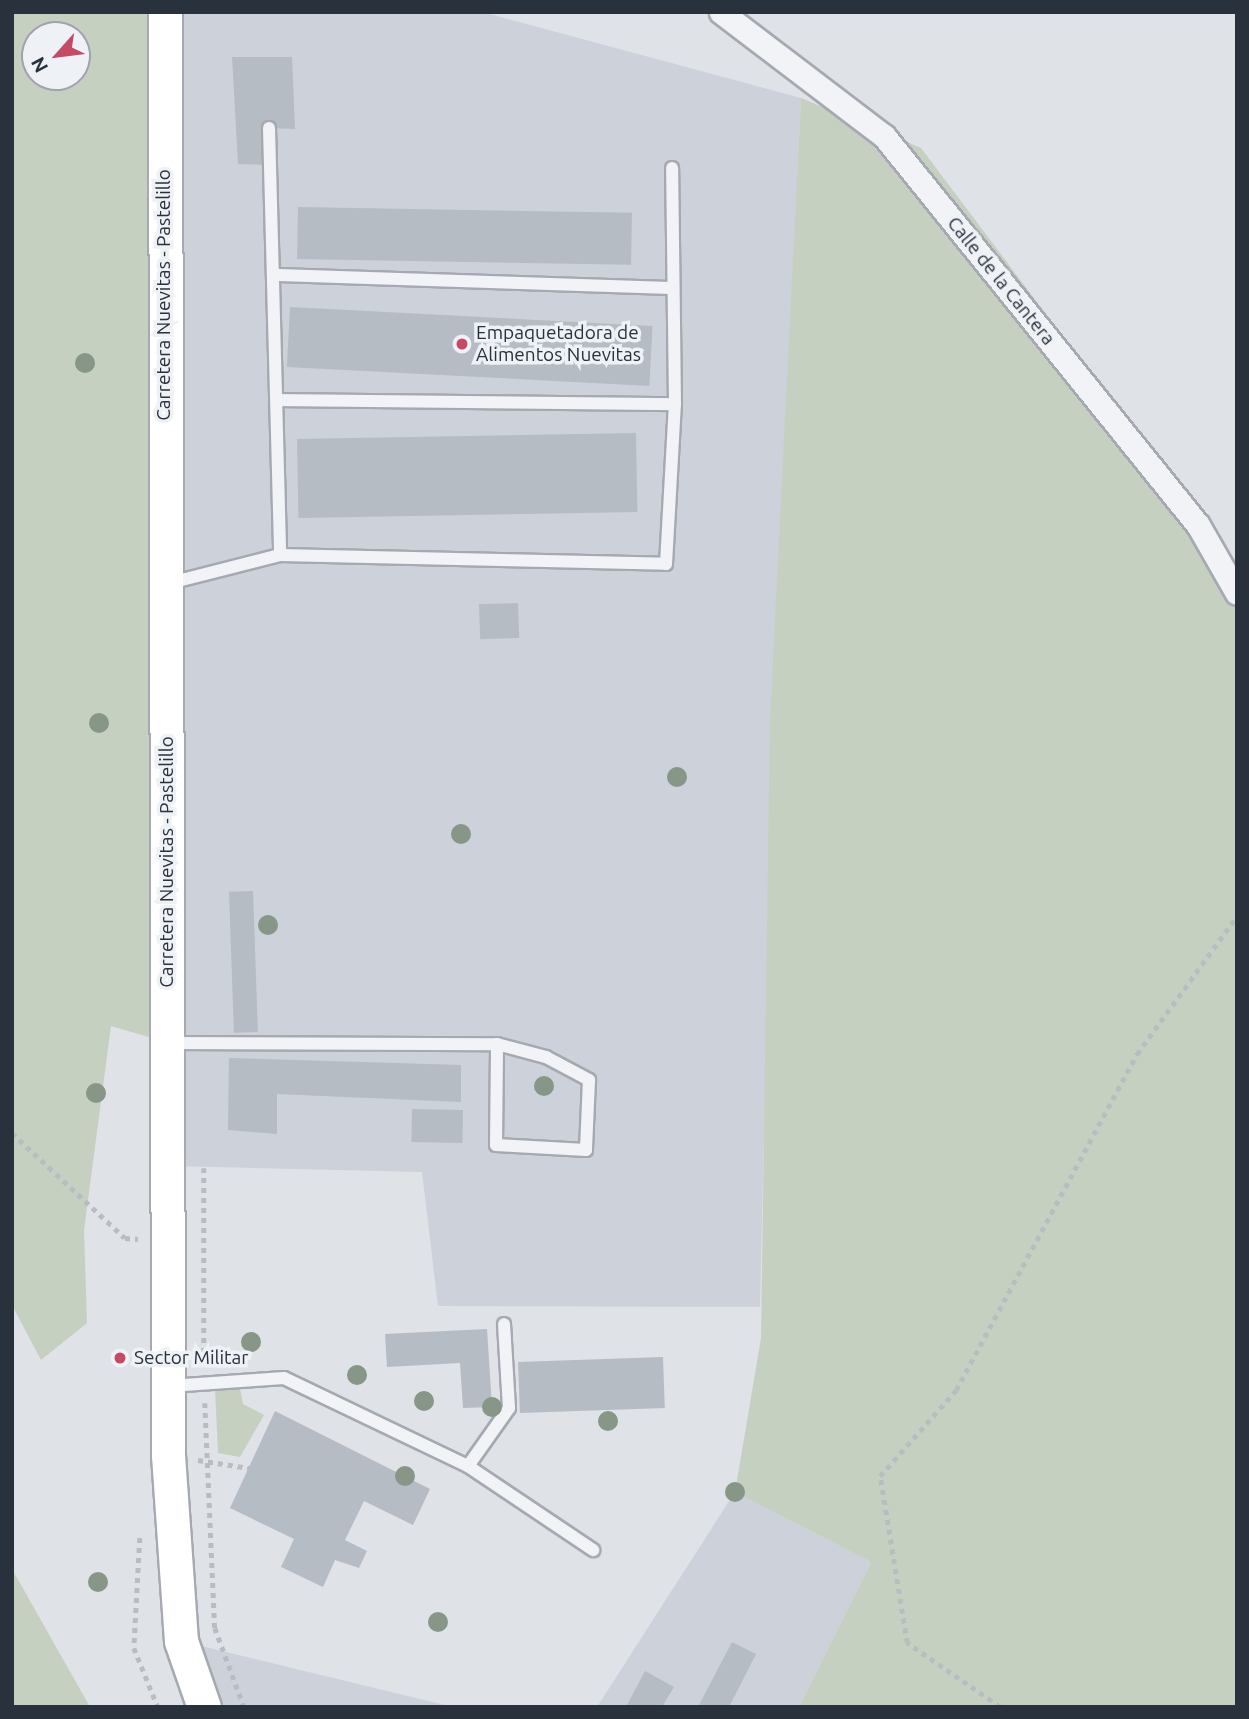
<!DOCTYPE html>
<html>
<head>
<meta charset="utf-8">
<style>
	body { margin:0 }
	#map { position:relative; width:1249px; height:1719px; overflow:hidden; background:#dfe2e7; font-family:Ubuntu,sans-serif }
	div>[style] { position:absolute }
	.built>* { inset:0; background:#cdd1d9 }
	.green>* { inset:0; background:#c5d0c0 }
	.building>* { inset:0; background:#b6bcc3; transform-origin:0 0 }
	.path>* { height:4.5px; margin-top:-2.25px; transform-origin:0; background:repeating-linear-gradient(90deg,#b9bdc2 0 5px,transparent 0 10px) }
	.roads { filter:drop-shadow(2px 0 #a5a9b1) drop-shadow(-2px 0 #a5a9b1) drop-shadow(0 2px #a5a9b1) drop-shadow(0 -2px #a5a9b1) }
	.lane>* { height:12px; margin:-6px; padding:0 6px; transform-origin:6px; border-radius:6px; background:#f1f3f6 }
	.street>* { height:23px; margin:-11.5px; padding:0 11.5px; transform-origin:11.5px; border-radius:11.5px; background:#f1f3f6 }
	.secondary>* { height:33px; margin:-16.5px; padding:0 16.5px; transform-origin:16.5px; border-radius:16.5px; background:#fff }
	.trees>* { width:20px; height:20px; margin:-10px; border-radius:50%; background:#879686 }
	.dots>* { width:19px; height:19px; translate:-50% -50%; box-sizing:border-box; border:4px solid #eef1f5; border-radius:50% }
	span { translate:-50% -50%; white-space:nowrap; text-align:center; line-height:1.15; -webkit-text-stroke:7px #eef1f5; paint-order:stroke }
	.street-label { font-size:19px; color:#29313d }
	.poi-label { font-size:19px; color:#29313d }
	.left { translate:0 -50%; text-align:left }
	.frame { position:absolute; inset:0; border:14px solid #29313d; pointer-events:none }
	.north { position:absolute; left:21px; top:21px; width:70px; height:70px; box-sizing:border-box; background:#eef1f5; border:2px solid #9fa4ab; border-radius:50%; rotate:242deg; font-size:19px; font-weight:700; line-height:28px; text-align:center; color:#29313d }
	.north::after { content:''; display:block; margin:auto; width:24px; height:32px; background:#c44b63; clip-path:polygon(50% 0,100% 100%,50% 72%,0 100%) }
</style>
</head>
<body>
<div id="map">
	<div class="built">
		<i style="clip-path:polygon(165px 12px,482px 12px,801px 98px,775px 649px,760px 1307px,438px 1306px,422px 1172px,171px 1166px)"></i>
		<i style="clip-path:polygon(735px 1492px,871px 1562px,799px 1707px,597px 1707px)"></i>
		<i style="clip-path:polygon(181px 1641px,453px 1707px,207px 1707px)"></i>
	</div>
	<div class="green">
		<i style="clip-path:polygon(evenodd,12px 12px,165px 12px,169px 1043px,111px 1026px,84px 1230px,87px 1323px,41px 1360px,12px 1305px,12px 12px,35px 35px,77px 35px,77px 77px,35px 77px,35px 35px)"></i>
		<i style="clip-path:polygon(801px 98px,921px 148px,1237px 568px,1237px 1707px,799px 1707px,871px 1562px,735px 1492px,761px 1338px,770px 720px)"></i>
		<i style="clip-path:polygon(215px 1388px,240px 1389px,243px 1404px,264px 1415px,240px 1457px,218px 1453px)"></i>
		<i style="clip-path:polygon(12px 1569px,90px 1707px,12px 1707px)"></i>
	</div>
	<div class="building">
		<i style="clip-path:polygon(232px 57px,292px 57px,295px 129px,269px 128px,268px 165px,238px 164px)"></i>
		<i style="left:298px;top:207px;width:334px;height:52px;rotate:1deg"></i>
		<i style="left:290px;top:307px;width:363px;height:60px;rotate:3deg"></i>
		<i style="left:636px;top:433px;width:79px;height:339px;rotate:89deg"></i>
		<i style="left:518px;top:603px;width:35px;height:39px;rotate:88deg"></i>
		<i style="left:253px;top:891px;width:141px;height:24px;rotate:88deg"></i>
		<i style="clip-path:polygon(229px 1058px,461px 1065px,461px 1102px,277px 1094px,277px 1134px,228px 1130px)"></i>
		<i style="left:412px;top:1109px;width:51px;height:33px;rotate:1deg"></i>
		<i style="clip-path:polygon(487px 1329px,492px 1407px,463px 1408px,460px 1363px,387px 1367px,385px 1334px)"></i>
		<i style="left:663px;top:1357px;width:51px;height:145px;rotate:88deg"></i>
		<i style="clip-path:polygon(275px 1411px,430px 1489px,413px 1525px,364px 1501px,345px 1540px,367px 1551px,359px 1568px,335px 1560px,323px 1587px,281px 1567px,294px 1539px,230px 1508px)"></i>
		<i style="clip-path:polygon(732px 1642px,756px 1654px,729px 1707px,698px 1707px)"></i>
		<i style="clip-path:polygon(645px 1671px,674px 1687px,662px 1707px,626px 1707px)"></i>
	</div>
	<div class="path">
		<i style="left:12px;top:1133px;width:154px;rotate:42.9deg"></i>
		<i style="left:125px;top:1238px;width:13px;rotate:4deg"></i>
		<i style="left:204px;top:1168px;width:195px;rotate:90deg"></i>
		<i style="left:205px;top:1403px;width:225px;rotate:87.5deg"></i>
		<i style="left:215px;top:1628px;width:84px;rotate:69.8deg"></i>
		<i style="left:198px;top:1460px;width:52px;rotate:8.9deg"></i>
		<i style="left:140px;top:1538px;width:110px;rotate:93.1deg"></i>
		<i style="left:134px;top:1648px;width:64px;rotate:67.9deg"></i>
		<i style="left:1000px;top:1707px;width:113px;rotate:-145.5deg"></i>
		<i style="left:907px;top:1643px;width:169px;rotate:-99.2deg"></i>
		<i style="left:880px;top:1476px;width:115px;rotate:-48.5deg"></i>
		<i style="left:956px;top:1390px;width:382px;rotate:-61.7deg"></i>
		<i style="left:1137px;top:1054px;width:170px;rotate:-54.1deg"></i>
	</div>
	<div class="roads">
		<div class="lane">
			<i style="left:269px;top:128px;width:427px;rotate:88.5deg"></i>
			<i style="left:277px;top:275px;width:395px;rotate:1.9deg"></i>
			<i style="left:280px;top:400px;width:395px;rotate:0.6deg"></i>
			<i style="left:166px;top:584px;width:118px;rotate:-14.3deg"></i>
			<i style="left:280px;top:555px;width:386px;rotate:1.3deg"></i>
			<i style="left:666px;top:564px;width:160px;rotate:-86.8deg"></i>
			<i style="left:675px;top:404px;width:236px;rotate:-90.7deg"></i>
			<i style="left:169px;top:1043px;width:328px;rotate:0.2deg"></i>
			<i style="left:497px;top:1044px;width:51px;rotate:14.9deg"></i>
			<i style="left:546px;top:1057px;width:49px;rotate:28.1deg"></i>
			<i style="left:589px;top:1080px;width:70px;rotate:92.5deg"></i>
			<i style="left:586px;top:1150px;width:90px;rotate:-176.8deg"></i>
			<i style="left:496px;top:1145px;width:101px;rotate:-89.4deg"></i>
			<i style="left:170px;top:1386px;width:114px;rotate:-4deg"></i>
			<i style="left:284px;top:1378px;width:204px;rotate:25.6deg"></i>
			<i style="left:468px;top:1466px;width:71px;rotate:-54.7deg"></i>
			<i style="left:509px;top:1408px;width:84px;rotate:-93.4deg"></i>
			<i style="left:468px;top:1466px;width:151px;rotate:33.9deg"></i>
		</div>
		<div class="street">
			<i style="left:721px;top:12px;width:205px;rotate:37.3deg"></i>
			<i style="left:884px;top:136px;width:500px;rotate:51.1deg"></i>
			<i style="left:1198px;top:525px;width:78px;rotate:60.2deg"></i>
		</div>
		<div class="secondary">
			<i style="left:165px;top:12px;width:1443px;rotate:89.88deg"></i>
			<i style="left:168px;top:1455px;width:186px;rotate:86deg"></i>
			<i style="left:181px;top:1641px;width:70px;rotate:70.8deg"></i>
		</div>
	</div>
	<div class="trees">
		<i style="left:85px;top:363px"></i>
		<i style="left:99px;top:723px"></i>
		<i style="left:677px;top:777px"></i>
		<i style="left:461px;top:834px"></i>
		<i style="left:268px;top:925px"></i>
		<i style="left:544px;top:1086px"></i>
		<i style="left:96px;top:1093px"></i>
		<i style="left:251px;top:1342px"></i>
		<i style="left:357px;top:1375px"></i>
		<i style="left:424px;top:1401px"></i>
		<i style="left:492px;top:1407px"></i>
		<i style="left:608px;top:1421px"></i>
		<i style="left:405px;top:1476px"></i>
		<i style="left:735px;top:1492px"></i>
		<i style="left:98px;top:1582px"></i>
		<i style="left:438px;top:1622px"></i>
	</div>
	<div class="dots">
		<i style="left:462px;top:344px;background:#c44b63"></i>
		<i style="left:120px;top:1358px;background:#c44b63"></i>
	</div>
	<div class="street-label">
		<span style="left:1001px;top:281px;rotate:51deg">Calle de la Cantera</span>
		<span style="left:164px;top:295px;rotate:-90deg">Carretera Nuevitas - Pastelillo</span>
		<span style="left:167px;top:862px;rotate:-90deg">Carretera Nuevitas - Pastelillo</span>
	</div>
	<div class="poi-label">
		<span class="left" style="left:476px;top:344px">Empaquetadora de<br>Alimentos Nuevitas</span>
		<span class="left" style="left:134px;top:1358px">Sector Militar</span>
	</div>
	<div class="frame"></div>
	<div class="north">N</div>
</div>
</body>
</html>
